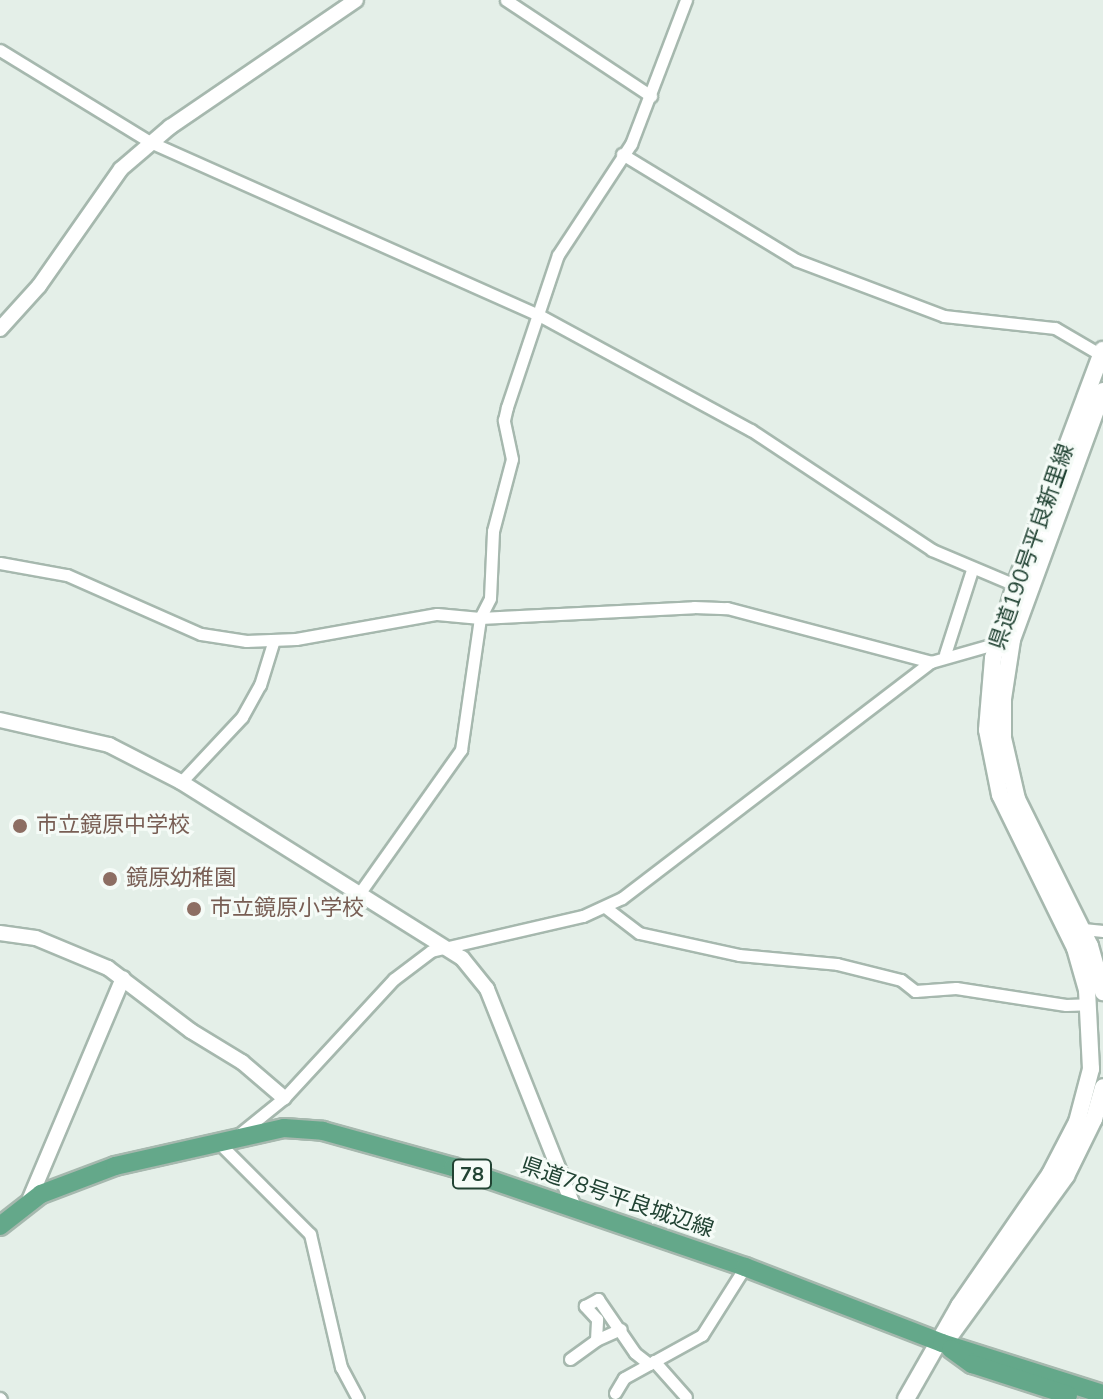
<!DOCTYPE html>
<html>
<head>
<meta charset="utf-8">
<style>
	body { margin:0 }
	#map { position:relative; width:1103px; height:1399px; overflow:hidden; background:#e4efe8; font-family:"Nunito Sans","Noto Sans JP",sans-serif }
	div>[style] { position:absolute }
	.roads { filter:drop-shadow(2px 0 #a6b8ae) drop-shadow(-2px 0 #a6b8ae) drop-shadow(0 2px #a6b8ae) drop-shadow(0 -2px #a6b8ae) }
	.minor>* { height:11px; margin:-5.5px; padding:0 5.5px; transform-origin:5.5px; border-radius:5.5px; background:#fff }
	.tertiary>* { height:14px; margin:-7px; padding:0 7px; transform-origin:7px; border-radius:7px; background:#fff }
	.secondary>* { height:16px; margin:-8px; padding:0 8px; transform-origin:8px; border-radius:8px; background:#fff }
	.primary>* { height:18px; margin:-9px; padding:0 9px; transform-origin:9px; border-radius:9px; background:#64a88a }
	.dots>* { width:22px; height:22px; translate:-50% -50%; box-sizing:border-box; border:4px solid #f5fbf7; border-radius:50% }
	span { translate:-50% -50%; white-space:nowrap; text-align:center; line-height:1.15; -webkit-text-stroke:6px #f5fbf7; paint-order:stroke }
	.shield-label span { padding:2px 6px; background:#f5fbf7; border:2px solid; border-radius:6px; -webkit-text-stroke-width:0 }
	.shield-label { font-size:20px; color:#214333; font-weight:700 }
	.street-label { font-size:22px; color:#214333 }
	.education-label { font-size:22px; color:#785e54 }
	.left { translate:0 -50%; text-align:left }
</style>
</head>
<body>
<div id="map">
	<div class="roads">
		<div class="minor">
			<i style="left:506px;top:0;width:174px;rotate:33.5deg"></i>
			<i style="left:0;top:50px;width:176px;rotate:31.5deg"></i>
			<i style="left:150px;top:142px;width:424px;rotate:24deg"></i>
			<i style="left:537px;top:314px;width:243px;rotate:28.5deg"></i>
			<i style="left:751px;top:430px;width:217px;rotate:33.5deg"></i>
			<i style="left:932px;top:550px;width:90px;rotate:22.9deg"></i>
			<i style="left:622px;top:154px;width:204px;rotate:31.3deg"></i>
			<i style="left:796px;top:260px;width:158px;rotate:20.7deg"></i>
			<i style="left:944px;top:316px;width:112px;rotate:6.2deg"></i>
			<i style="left:1055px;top:328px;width:53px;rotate:30.4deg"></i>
			<i style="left:0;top:563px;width:68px;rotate:10.2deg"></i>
			<i style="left:67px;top:575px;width:146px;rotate:23.8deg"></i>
			<i style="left:201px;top:634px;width:46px;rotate:8.8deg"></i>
			<i style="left:246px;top:641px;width:50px;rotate:-2.3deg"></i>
			<i style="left:296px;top:639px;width:143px;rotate:-10.1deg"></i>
			<i style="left:437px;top:614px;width:43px;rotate:5.3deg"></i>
			<i style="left:480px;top:618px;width:214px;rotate:-2.9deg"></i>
			<i style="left:694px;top:607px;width:33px;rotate:2deg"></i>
			<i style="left:727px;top:608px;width:211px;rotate:14.8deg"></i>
			<i style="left:945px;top:654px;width:88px;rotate:-72.2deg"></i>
			<i style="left:181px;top:782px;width:89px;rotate:-46.8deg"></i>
			<i style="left:242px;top:717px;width:37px;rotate:-61deg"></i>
			<i style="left:260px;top:685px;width:44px;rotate:-72.8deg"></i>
			<i style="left:361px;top:891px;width:173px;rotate:-54.7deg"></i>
			<i style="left:461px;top:750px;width:133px;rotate:-81.8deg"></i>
			<i style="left:480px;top:618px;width:22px;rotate:-63deg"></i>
			<i style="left:490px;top:598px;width:67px;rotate:-87.4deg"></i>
			<i style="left:493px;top:531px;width:74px;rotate:-75.2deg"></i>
			<i style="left:512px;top:459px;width:40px;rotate:-102deg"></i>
			<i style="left:504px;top:420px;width:13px;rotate:-77deg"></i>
			<i style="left:507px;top:407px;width:160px;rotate:-71.5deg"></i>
			<i style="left:558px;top:255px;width:133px;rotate:-56.7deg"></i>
			<i style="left:631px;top:144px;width:154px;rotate:-69.1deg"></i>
			<i style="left:605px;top:907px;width:43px;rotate:37.4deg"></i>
			<i style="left:639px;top:933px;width:102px;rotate:12.4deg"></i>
			<i style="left:739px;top:955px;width:98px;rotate:5.2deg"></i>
			<i style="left:837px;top:964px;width:66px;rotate:14deg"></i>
			<i style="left:901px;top:980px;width:18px;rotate:38deg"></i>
			<i style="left:915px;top:991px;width:41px;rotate:-4.2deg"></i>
			<i style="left:956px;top:988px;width:111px;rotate:8.8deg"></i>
			<i style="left:1066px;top:1005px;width:23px;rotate:-2deg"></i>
			<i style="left:1083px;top:929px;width:20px;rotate:6deg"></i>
			<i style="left:237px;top:1136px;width:60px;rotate:-39deg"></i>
			<i style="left:284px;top:1098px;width:162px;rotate:-47.3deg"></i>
			<i style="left:394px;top:979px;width:46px;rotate:-37.1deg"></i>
			<i style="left:431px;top:951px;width:156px;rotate:-13deg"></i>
			<i style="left:583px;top:916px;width:43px;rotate:-24.8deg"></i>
			<i style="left:622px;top:898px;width:389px;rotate:-37.4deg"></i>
			<i style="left:931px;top:662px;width:73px;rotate:-15.9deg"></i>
			<i style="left:218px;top:1142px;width:130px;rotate:45deg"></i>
			<i style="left:310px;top:1234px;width:137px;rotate:76.9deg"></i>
			<i style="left:341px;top:1367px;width:36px;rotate:62deg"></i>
			<i style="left:596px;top:1340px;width:27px;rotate:-24deg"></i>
			<i style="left:570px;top:1359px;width:32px;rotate:-36deg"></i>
			<i style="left:596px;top:1340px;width:21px;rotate:-87deg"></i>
			<i style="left:597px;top:1319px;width:18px;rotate:-133deg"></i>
			<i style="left:585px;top:1306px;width:15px;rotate:-28deg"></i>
			<i style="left:598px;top:1299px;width:65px;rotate:55.6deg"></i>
			<i style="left:635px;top:1353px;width:18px;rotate:38deg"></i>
			<i style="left:654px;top:1361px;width:48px;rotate:48.4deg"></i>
			<i style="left:615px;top:1393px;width:17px;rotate:-59deg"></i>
			<i style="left:624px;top:1378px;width:89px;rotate:-28.9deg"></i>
			<i style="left:702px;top:1335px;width:80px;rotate:-57.7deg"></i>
			<i style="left:0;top:1398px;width:1px;rotate:45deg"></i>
		</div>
		<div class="tertiary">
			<i style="left:0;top:329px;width:58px;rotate:-47.8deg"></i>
			<i style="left:39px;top:286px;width:143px;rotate:-55deg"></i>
			<i style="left:121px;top:169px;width:65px;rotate:-40.6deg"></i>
			<i style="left:170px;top:127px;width:225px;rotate:-34.3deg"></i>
			<i style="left:0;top:720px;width:112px;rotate:12.9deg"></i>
			<i style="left:109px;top:745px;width:81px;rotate:27.2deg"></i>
			<i style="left:181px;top:782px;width:332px;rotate:32.1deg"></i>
			<i style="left:462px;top:958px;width:40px;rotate:51deg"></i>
			<i style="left:487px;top:989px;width:238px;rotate:68.3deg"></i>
			<i style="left:0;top:933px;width:36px;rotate:8deg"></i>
			<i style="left:36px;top:938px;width:78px;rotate:22.6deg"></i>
			<i style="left:108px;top:968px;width:104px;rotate:37.2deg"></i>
			<i style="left:191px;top:1031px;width:60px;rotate:31.3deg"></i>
			<i style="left:242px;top:1062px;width:55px;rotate:40.6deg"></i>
			<i style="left:28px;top:1203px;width:244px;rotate:-67.1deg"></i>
		</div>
		<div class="secondary">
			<i style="left:1103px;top:391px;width:265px;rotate:110.1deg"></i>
			<i style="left:1012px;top:640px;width:60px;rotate:98.7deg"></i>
			<i style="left:1003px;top:699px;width:39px;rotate:90deg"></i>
			<i style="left:1003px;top:738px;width:63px;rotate:77.1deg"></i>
			<i style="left:1017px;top:799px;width:164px;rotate:63.6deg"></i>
			<i style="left:1090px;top:946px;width:48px;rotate:74.2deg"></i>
			<i style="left:952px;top:1333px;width:194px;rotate:-54deg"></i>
			<i style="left:1066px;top:1176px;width:64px;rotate:-63.8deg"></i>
			<i style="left:1094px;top:1119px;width:33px;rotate:-74deg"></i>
			<i style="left:906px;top:1399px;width:107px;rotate:-60.3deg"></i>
			<i style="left:959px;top:1306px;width:160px;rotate:-55.4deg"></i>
			<i style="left:1050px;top:1174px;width:59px;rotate:-62.6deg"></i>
			<i style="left:1077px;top:1122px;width:55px;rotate:-75.2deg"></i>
			<i style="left:1091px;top:1069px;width:79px;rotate:-92.9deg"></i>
			<i style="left:1087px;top:990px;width:44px;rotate:-105.9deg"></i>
			<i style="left:1075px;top:948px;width:170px;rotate:-116.1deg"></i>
			<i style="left:1000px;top:795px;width:66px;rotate:-101.3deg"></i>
			<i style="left:987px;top:730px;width:72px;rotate:-85.2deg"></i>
			<i style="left:993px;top:658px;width:76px;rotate:-73.2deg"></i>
			<i style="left:1015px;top:585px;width:251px;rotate:-69.5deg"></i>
		</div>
		<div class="primary">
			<i style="left:0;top:1226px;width:52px;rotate:-38deg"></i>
			<i style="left:41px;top:1194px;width:79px;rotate:-20.7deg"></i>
			<i style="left:115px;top:1166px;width:173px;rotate:-12.7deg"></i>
			<i style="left:284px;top:1128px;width:39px;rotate:4deg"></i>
			<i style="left:323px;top:1131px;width:135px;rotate:15.5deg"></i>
			<i style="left:453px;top:1167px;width:309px;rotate:18.9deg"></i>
			<i style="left:745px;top:1267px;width:211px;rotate:21.1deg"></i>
			<i style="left:942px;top:1343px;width:169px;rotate:17.6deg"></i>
			<i style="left:951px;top:1349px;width:26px;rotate:36deg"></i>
			<i style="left:972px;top:1364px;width:101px;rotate:17.9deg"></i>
		</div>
	</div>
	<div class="dots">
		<i style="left:20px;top:826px;background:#8d6e63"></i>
		<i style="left:110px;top:879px;background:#8d6e63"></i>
		<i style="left:194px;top:909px;background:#8d6e63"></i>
	</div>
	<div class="shield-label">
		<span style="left:472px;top:1174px">78</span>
	</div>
	<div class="street-label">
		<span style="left:1032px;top:547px;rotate:-71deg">県道190号平良新里線</span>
		<span style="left:617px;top:1198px;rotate:19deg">県道78号平良城辺線</span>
	</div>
	<div class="education-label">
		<span class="left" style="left:36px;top:826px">市立鏡原中学校</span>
		<span class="left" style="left:126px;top:879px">鏡原幼稚園</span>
		<span class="left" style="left:210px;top:909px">市立鏡原小学校</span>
	</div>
</div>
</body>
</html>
